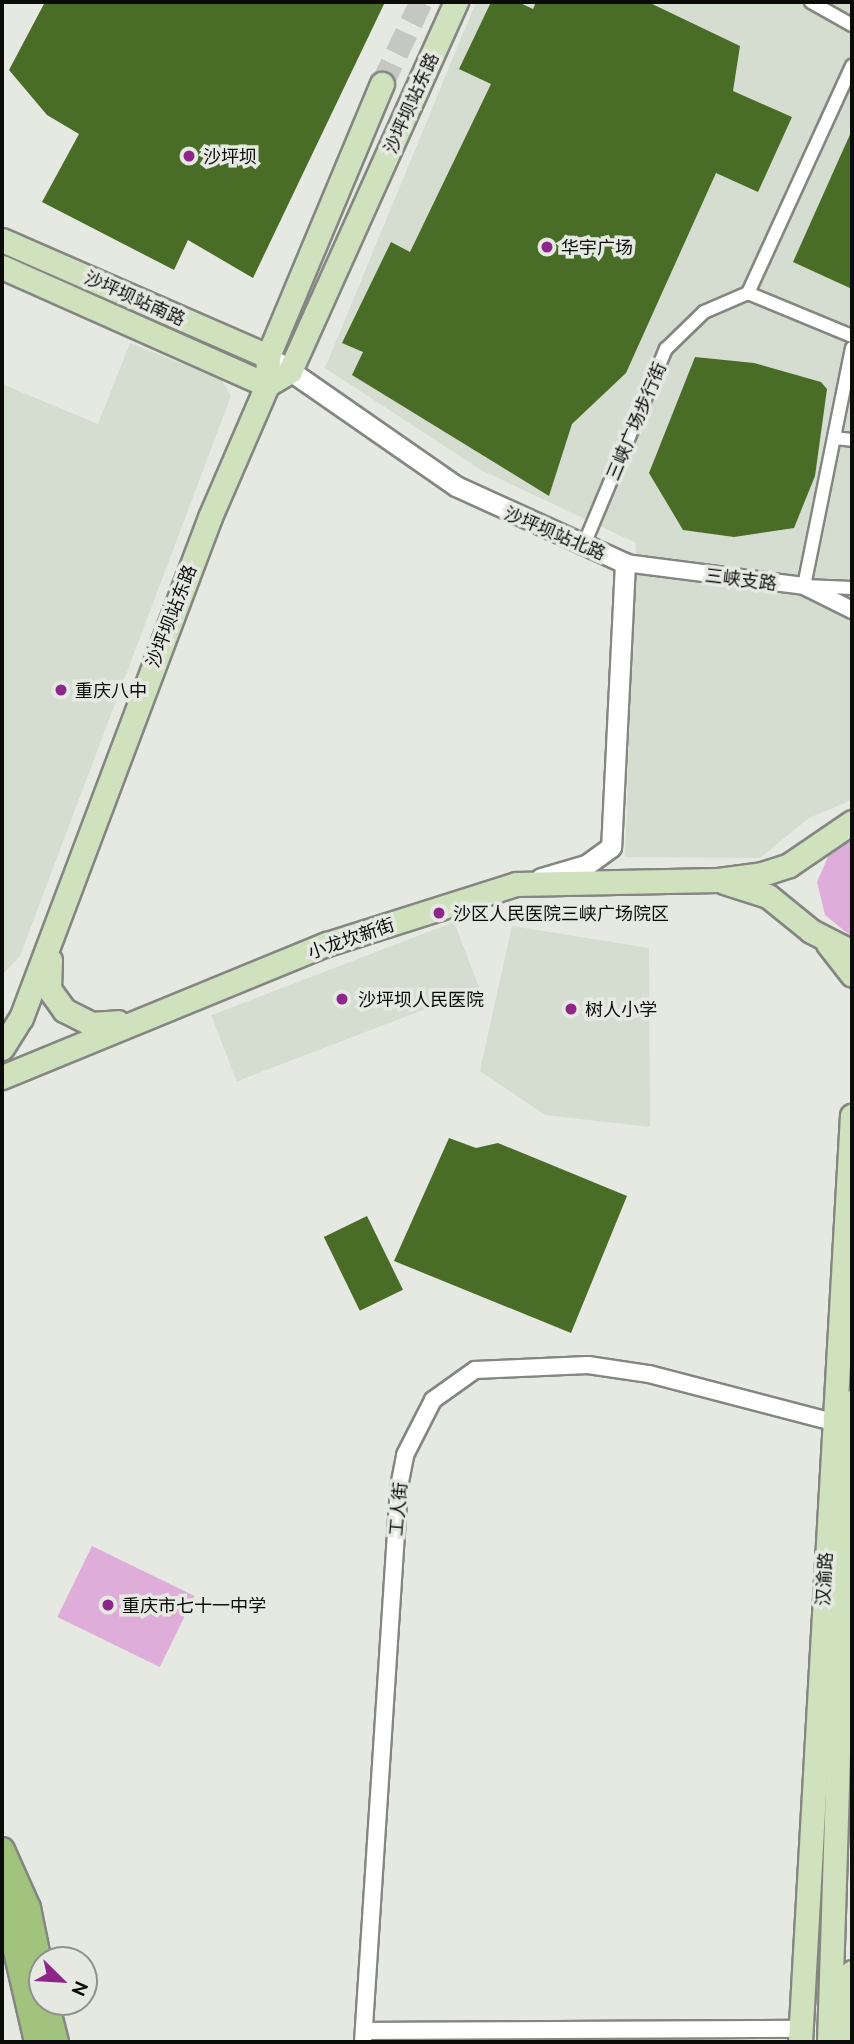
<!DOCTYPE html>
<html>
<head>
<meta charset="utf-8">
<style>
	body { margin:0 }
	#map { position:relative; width:854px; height:2044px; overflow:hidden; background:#e5e9e2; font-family:Ubuntu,"Noto Sans SC",sans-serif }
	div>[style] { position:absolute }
	.built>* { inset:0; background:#d5ddd0; transform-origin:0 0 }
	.green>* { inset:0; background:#deadd9; transform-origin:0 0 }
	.building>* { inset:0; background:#496d27; transform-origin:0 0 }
	.secondary-tunnel>* { height:23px; margin-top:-11.5px; transform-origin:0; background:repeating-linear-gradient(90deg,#c4c8c2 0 23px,transparent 0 34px) }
	.roads { filter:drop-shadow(2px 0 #848781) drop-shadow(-2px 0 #848781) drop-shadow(0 2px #848781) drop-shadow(0 -2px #848781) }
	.pedestrian>* { height:12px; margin:-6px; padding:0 6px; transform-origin:6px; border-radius:6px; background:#fff }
	.minor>* { height:16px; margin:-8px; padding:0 8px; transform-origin:8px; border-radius:8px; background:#fff }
	.tertiary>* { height:19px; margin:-9.5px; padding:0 9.5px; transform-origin:9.5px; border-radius:9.5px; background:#fff }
	.secondary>* { height:23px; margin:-11.5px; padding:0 11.5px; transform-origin:11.5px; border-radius:11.5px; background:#d0e1be }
	.primary>* { height:24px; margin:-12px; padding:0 12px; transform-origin:12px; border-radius:12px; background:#a2c37d }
	.dots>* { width:19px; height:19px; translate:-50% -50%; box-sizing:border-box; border:4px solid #e5e9e2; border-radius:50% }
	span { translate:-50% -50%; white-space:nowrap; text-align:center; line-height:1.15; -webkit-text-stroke:7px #e5e9e2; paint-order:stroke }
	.street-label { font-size:18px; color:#0b0c0a }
	.poi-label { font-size:18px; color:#0b0c0a }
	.left { translate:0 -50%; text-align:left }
	.frame { position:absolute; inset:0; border:4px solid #0b0c0a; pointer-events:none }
	.north { position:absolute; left:28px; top:1946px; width:70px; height:70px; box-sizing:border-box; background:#e5e9e2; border:2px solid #8e918c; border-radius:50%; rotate:114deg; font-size:19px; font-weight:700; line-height:28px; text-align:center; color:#0b0c0a }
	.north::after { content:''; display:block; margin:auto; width:24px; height:32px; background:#8e2589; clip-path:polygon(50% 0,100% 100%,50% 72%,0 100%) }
</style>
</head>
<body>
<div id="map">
	<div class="built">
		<i style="clip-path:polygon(476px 2px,852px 2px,852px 800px,809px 818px,760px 858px,625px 857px,636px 543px,481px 470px,325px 368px)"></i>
		<i style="clip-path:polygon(130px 343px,221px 379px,231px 396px,20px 956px,2px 975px,2px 384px,98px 424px)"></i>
		<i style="left:454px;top:922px;width:71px;height:260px;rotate:69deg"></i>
		<i style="clip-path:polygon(512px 926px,649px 948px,650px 1127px,545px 1115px,480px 1071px)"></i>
	</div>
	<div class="green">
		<i style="clip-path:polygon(852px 837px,852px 937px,825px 915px,817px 882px,831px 850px)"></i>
		<i style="left:92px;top:1546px;width:114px;height:79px;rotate:26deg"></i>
	</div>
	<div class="building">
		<i style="clip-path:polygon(45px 2px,385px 2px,253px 278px,188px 240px,174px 270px,42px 202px,79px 134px,47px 115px,9px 70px)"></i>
		<i style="clip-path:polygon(491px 2px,518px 2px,533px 9px,536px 2px,648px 2px,740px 46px,733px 91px,792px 117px,758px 192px,716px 173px,626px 373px,572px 424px,549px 496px,352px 375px,363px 352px,342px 343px,391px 242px,410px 252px,491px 84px,459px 69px)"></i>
		<i style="clip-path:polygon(852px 130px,852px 289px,793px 262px)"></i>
		<i style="clip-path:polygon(695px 357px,754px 363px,821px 382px,827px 389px,815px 476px,794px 528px,734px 537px,683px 530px,649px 473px)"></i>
		<i style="clip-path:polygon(449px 1138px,476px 1148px,498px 1143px,627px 1196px,571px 1333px,394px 1261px)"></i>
		<i style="left:367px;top:1216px;width:82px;height:48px;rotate:64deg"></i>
	</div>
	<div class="secondary-tunnel">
		<i style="left:382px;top:84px;width:91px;rotate:-64.6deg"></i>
	</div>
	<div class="roads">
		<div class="pedestrian">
			<i style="left:811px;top:2px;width:47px;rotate:29.3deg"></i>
			<i style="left:748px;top:293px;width:113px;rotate:22.5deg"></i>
			<i style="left:852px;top:348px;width:243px;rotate:101.4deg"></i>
			<i style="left:804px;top:586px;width:48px;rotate:2.4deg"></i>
			<i style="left:834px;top:438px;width:18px;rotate:6deg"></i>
			<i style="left:583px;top:547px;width:215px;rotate:-67.3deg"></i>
			<i style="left:666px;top:349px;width:53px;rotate:-44.2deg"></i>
			<i style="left:704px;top:312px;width:48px;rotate:-23.4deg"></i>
			<i style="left:748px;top:293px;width:250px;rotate:-65.4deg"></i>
		</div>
		<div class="minor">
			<i style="left:625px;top:563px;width:180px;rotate:7.3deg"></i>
			<i style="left:804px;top:586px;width:54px;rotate:26.6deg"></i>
			<i style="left:365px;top:2031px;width:436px;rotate:-0.3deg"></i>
			<i style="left:363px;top:2042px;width:556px;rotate:-86.29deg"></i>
			<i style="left:399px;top:1487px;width:33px;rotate:-79deg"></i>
			<i style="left:405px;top:1455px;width:62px;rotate:-63deg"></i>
			<i style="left:433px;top:1400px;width:52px;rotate:-35.5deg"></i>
			<i style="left:475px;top:1370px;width:113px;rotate:-2.5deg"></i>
			<i style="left:588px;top:1365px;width:62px;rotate:8.4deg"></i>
			<i style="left:649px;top:1374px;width:190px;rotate:14.6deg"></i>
		</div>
		<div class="tertiary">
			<i style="left:279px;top:363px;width:216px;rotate:34.8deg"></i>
			<i style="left:456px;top:486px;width:186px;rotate:24.5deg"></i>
			<i style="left:625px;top:563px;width:284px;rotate:92.8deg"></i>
			<i style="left:611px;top:847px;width:31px;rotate:144deg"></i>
			<i style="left:586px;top:865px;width:47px;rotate:163.9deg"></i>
		</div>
		<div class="secondary">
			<i style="left:2px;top:240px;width:290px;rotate:23.6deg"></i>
			<i style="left:2px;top:267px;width:290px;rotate:24deg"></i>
			<i style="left:267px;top:385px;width:27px;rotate:-31deg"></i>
			<i style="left:290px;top:371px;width:405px;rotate:-65.8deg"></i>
			<i style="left:724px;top:882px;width:46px;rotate:17.7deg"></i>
			<i style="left:768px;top:896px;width:55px;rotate:39.1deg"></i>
			<i style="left:811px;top:931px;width:46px;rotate:27.1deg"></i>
			<i style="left:828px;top:944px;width:39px;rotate:52deg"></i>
			<i style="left:50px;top:960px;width:29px;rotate:92deg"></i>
			<i style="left:49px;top:989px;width:26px;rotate:54deg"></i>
			<i style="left:64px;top:1010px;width:30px;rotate:27deg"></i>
			<i style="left:91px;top:1024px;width:27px;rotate:-4deg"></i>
			<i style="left:2px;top:1048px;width:36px;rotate:-58deg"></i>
			<i style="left:21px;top:1018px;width:535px;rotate:-69.33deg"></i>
			<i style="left:210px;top:517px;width:144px;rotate:-66.6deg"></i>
			<i style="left:267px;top:385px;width:29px;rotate:-88deg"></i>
			<i style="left:268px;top:356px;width:295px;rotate:-67.3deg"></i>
			<i style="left:2px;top:1077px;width:351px;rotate:-22.3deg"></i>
			<i style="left:327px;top:944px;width:198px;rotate:-17.6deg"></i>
			<i style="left:516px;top:884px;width:202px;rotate:-1.1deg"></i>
			<i style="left:718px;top:880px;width:44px;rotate:-7.8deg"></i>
			<i style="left:762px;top:874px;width:28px;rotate:-18deg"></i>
			<i style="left:789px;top:865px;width:76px;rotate:-34.3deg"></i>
			<i style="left:800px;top:2042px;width:928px;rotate:-86.79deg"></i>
			<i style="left:829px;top:2042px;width:640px;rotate:-88.21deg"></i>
			<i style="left:848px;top:2042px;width:70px;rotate:-86.7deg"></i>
		</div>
		<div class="primary">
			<i style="left:2px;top:1850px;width:64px;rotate:65.9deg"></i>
			<i style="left:28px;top:1908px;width:70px;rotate:78.5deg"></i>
			<i style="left:2px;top:1890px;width:156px;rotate:77deg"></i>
			<i style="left:46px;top:2002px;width:41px;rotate:76deg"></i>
		</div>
	</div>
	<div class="dots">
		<i style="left:189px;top:156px;background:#8e2589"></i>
		<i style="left:547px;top:247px;background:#8e2589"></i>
		<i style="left:61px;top:690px;background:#8e2589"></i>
		<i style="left:439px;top:913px;background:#8e2589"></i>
		<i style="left:342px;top:999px;background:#8e2589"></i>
		<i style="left:571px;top:1009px;background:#8e2589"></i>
		<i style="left:108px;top:1605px;background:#8e2589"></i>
	</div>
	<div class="street-label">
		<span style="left:411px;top:103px;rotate:-66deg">沙坪坝站东路</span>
		<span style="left:135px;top:298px;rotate:24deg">沙坪坝站南路</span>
		<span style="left:636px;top:421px;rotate:-67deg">三峡广场步行街</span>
		<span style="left:555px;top:533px;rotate:23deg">沙坪坝站北路</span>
		<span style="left:741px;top:579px;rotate:7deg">三峡支路</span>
		<span style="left:171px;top:616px;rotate:-69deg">沙坪坝站东路</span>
		<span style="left:351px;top:938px;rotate:-19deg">小龙坎新街</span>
		<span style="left:398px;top:1509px;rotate:-85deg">工人街</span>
		<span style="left:824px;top:1579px;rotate:-87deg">汉渝路</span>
	</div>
	<div class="poi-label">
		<span class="left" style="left:203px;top:156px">沙坪坝</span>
		<span class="left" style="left:561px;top:247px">华宇广场</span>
		<span class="left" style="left:75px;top:690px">重庆八中</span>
		<span class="left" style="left:453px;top:913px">沙区人民医院三峡广场院区</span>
		<span class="left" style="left:358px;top:999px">沙坪坝人民医院</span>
		<span class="left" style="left:585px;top:1009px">树人小学</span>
		<span class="left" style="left:122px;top:1605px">重庆市七十一中学</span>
	</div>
	<div class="frame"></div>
	<div class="north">N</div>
</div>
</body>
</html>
